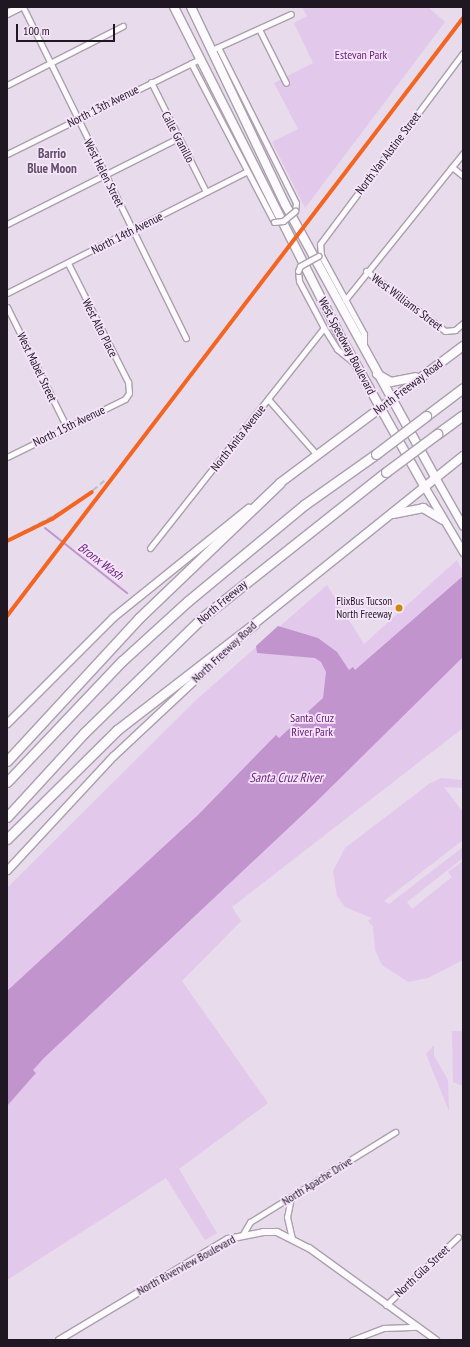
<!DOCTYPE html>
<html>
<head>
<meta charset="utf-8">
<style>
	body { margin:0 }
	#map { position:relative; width:470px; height:1347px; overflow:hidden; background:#e8dbec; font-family:"PT Sans Narrow",sans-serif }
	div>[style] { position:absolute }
	.green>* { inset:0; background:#e2c8ea }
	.water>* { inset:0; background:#c294ce }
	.stream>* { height:2px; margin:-1px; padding:0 1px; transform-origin:1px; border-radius:1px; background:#c294ce }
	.roads { filter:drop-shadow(1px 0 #aaa0ad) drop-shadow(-1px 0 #aaa0ad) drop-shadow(0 1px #aaa0ad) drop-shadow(0 -1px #aaa0ad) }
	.minor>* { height:5px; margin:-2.5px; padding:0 2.5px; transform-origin:2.5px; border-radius:2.5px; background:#fcfafc }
	.tertiary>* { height:6px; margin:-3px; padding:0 3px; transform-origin:3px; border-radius:3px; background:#fcfafc }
	.secondary>* { height:7px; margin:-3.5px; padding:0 3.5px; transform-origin:3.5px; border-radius:3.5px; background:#fcfafc }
	.primary>* { height:8px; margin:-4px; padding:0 4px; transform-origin:4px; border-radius:4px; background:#fcfafc }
	.motorway>* { height:9px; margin:-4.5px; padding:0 4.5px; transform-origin:4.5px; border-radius:4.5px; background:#fcfafc }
	.rail>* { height:2px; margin-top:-1px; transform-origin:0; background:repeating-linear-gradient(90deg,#c0bcc2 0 6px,transparent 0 9px) }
	.bridges { filter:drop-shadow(1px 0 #aaa0ad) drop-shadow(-1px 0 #aaa0ad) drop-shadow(0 1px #aaa0ad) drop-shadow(0 -1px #aaa0ad) }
	.minor-bridge>* { height:5px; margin:-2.5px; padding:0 2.5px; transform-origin:2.5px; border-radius:2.5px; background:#fcfafc }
	.motorway-bridge>* { height:9px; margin:-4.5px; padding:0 4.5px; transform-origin:4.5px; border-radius:4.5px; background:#fcfafc }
	.rail-1>* { height:4px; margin:-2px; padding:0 2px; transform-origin:2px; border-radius:2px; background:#f26522 }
	.dots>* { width:11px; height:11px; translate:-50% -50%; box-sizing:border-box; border:2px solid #f6e4fb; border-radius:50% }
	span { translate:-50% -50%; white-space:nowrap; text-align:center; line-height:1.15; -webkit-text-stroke:3.5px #f6e4fb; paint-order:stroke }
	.bus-label { font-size:11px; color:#1f1722 }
	.right { translate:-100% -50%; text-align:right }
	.park-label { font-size:12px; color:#651b78 }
	.street-label { font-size:12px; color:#1f1722 }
	.neighbourhood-label { font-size:13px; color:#624f68; font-weight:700 }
	.water-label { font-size:13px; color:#6c227f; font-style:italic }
	.frame { position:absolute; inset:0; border:8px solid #1f1722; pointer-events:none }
	.scale { position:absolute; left:16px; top:24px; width:99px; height:18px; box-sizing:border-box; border:2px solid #1f1722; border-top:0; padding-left:5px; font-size:12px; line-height:14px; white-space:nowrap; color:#1f1722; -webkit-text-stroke:3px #f6e4fb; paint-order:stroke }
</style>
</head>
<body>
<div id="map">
	<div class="green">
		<i style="clip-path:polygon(302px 7px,428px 7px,445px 22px,305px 208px,272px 142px,298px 129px,274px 83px,313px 63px,294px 23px,307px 16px)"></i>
		<i style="clip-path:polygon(457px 560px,463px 572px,463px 728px,232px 907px,241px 921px,182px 981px,268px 1103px,179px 1169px,217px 1233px,205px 1240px,166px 1178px,7px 1280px,7px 888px,196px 700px,327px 585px,364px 644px)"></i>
		<i style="clip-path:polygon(441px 778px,463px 780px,463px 788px,444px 787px,463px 812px,463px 840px,384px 901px,389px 904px,463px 847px,463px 858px,407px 902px,412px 909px,452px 877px,448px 872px,463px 861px,463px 960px,428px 978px,408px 982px,382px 965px,375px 950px,373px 927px,368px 921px,372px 918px,345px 907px,337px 896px,333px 871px,345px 848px,429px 784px)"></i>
		<i style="clip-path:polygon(452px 1031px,463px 1031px,463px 1086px,453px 1082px)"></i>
		<i style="clip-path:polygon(434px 1045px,434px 1056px,448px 1080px,449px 1111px,426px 1054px)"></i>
	</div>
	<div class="water">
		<i style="clip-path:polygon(463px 576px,463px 657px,314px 804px,44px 1058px,33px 1070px,36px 1073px,7px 1106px,7px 991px,199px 814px,276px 735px,279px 738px,323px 698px,326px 672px,321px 662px,315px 658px,257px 653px,256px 646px,278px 626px,318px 638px,337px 652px,349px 670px,353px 667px,355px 670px)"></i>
	</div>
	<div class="stream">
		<i style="left:45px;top:528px;width:105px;rotate:38.4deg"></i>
	</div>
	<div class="roads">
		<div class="minor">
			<i style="left:23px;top:7px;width:369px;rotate:63.8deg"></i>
			<i style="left:259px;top:29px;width:60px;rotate:63.4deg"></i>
			<i style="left:218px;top:47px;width:174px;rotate:63.4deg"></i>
			<i style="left:296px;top:203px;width:8px;rotate:97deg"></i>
			<i style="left:216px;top:48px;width:82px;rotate:-24.4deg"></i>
			<i style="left:191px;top:63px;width:179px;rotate:62.4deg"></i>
			<i style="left:151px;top:82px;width:123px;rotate:63.4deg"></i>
			<i style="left:7px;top:85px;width:130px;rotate:-27deg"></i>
			<i style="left:7px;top:154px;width:215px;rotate:-26.2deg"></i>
			<i style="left:452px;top:167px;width:14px;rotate:39deg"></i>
			<i style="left:7px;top:224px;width:191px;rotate:-26.7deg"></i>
			<i style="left:298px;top:271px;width:10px;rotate:84deg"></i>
			<i style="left:299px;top:281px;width:53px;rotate:62deg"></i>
			<i style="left:324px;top:328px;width:25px;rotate:58deg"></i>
			<i style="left:337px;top:349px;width:19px;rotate:39deg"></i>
			<i style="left:366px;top:271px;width:99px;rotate:37.2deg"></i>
			<i style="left:445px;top:331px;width:10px;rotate:-6deg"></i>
			<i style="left:455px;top:330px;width:11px;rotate:-41deg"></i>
			<i style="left:7px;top:293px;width:268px;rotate:-26.9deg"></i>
			<i style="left:345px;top:300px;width:189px;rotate:-51.2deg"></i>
			<i style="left:7px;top:307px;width:135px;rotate:63.6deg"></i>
			<i style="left:364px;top:345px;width:11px;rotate:-90deg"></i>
			<i style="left:364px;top:334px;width:90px;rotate:-118.6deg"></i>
			<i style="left:321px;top:255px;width:11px;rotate:-95deg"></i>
			<i style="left:320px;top:244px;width:239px;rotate:-53.2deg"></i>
			<i style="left:268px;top:399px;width:74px;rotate:48.8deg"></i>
			<i style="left:7px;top:457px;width:131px;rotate:-26.2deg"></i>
			<i style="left:125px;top:399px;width:7px;rotate:-56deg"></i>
			<i style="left:129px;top:393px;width:11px;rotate:-95deg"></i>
			<i style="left:128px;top:382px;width:133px;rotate:-116.8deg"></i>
			<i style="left:150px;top:548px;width:280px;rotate:-51.7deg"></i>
			<i style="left:291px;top:1197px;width:20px;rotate:101deg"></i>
			<i style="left:287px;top:1217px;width:22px;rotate:77deg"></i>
			<i style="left:243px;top:1234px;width:14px;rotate:-60deg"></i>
			<i style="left:250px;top:1222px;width:171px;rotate:-31.8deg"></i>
			<i style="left:386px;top:1305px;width:99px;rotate:-43.4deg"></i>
			<i style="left:352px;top:1340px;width:34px;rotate:-21deg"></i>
			<i style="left:384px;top:1328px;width:34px;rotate:-2deg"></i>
		</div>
		<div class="tertiary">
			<i style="left:59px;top:1340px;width:197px;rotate:-30.9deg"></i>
			<i style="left:228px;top:1239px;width:36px;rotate:-11deg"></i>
			<i style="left:263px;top:1232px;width:14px"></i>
			<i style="left:277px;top:1232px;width:36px;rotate:27deg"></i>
			<i style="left:309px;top:1248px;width:157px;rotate:35.9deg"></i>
		</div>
		<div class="secondary">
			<i style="left:7px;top:13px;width:13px;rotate:-27deg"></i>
			<i style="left:435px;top:477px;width:56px;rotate:60.3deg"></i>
			<i style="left:424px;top:486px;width:77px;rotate:59.4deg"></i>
			<i style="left:7px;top:723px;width:150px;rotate:-45deg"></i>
			<i style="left:113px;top:617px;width:174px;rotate:-38.9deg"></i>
			<i style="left:7px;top:870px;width:156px;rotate:-47.1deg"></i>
			<i style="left:113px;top:756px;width:152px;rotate:-43.1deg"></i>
		</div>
		<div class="primary">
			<i style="left:174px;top:7px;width:364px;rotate:63.2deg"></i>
			<i style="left:338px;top:332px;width:176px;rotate:60.8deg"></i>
			<i style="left:191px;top:7px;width:218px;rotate:64.5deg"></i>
			<i style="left:285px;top:204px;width:311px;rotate:61.2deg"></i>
			<i style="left:377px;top:374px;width:16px;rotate:30deg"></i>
			<i style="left:391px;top:382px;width:25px;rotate:-11deg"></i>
			<i style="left:280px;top:483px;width:229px;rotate:-36.8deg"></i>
			<i style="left:393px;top:514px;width:31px;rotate:-11deg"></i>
			<i style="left:423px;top:508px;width:23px;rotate:31deg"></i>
			<i style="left:254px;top:624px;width:268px;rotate:-38.8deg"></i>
		</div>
		<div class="motorway">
			<i style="left:426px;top:416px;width:46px;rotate:-37.1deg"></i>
			<i style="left:437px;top:434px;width:32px;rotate:-36deg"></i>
			<i style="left:7px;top:761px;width:195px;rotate:-47.3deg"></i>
			<i style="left:139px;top:618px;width:195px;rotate:-43.8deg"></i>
			<i style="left:7px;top:782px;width:167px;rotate:-46.5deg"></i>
			<i style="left:122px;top:661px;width:89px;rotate:-42.3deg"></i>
			<i style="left:188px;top:601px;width:151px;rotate:-39.6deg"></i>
			<i style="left:304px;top:505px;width:88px;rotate:-35.3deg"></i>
			<i style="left:7px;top:817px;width:114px;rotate:-47.5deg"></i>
			<i style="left:84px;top:733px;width:166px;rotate:-44.3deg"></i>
			<i style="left:203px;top:617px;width:233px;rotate:-38.4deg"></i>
			<i style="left:7px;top:839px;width:155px;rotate:-44.7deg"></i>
			<i style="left:117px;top:730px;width:173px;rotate:-37.7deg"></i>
		</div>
	</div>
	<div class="rail">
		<i style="left:7px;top:541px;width:82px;rotate:-28.4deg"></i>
		<i style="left:79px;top:502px;width:35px;rotate:-40deg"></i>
		<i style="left:7px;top:616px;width:752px;rotate:-52.67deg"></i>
	</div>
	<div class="bridges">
		<div class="minor-bridge">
			<i style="left:274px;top:222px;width:9px;rotate:-6deg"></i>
			<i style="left:283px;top:221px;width:16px;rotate:-40deg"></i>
			<i style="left:298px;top:271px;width:5px;rotate:-68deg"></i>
			<i style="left:300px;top:266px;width:21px;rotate:-29deg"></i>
		</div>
		<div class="motorway-bridge">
			<i style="left:376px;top:454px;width:63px;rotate:-37.2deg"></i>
			<i style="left:386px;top:472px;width:64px;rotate:-36.7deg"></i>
		</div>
	</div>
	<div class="rail-1">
		<i style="left:7px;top:541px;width:50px;rotate:-26.1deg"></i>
		<i style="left:52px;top:519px;width:48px;rotate:-34deg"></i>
		<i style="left:7px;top:616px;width:752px;rotate:-52.67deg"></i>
	</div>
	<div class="dots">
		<i style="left:399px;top:608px;background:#cc8907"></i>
	</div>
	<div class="bus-label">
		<span class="right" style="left:392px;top:608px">FlixBus Tucson<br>North Freeway</span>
	</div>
	<div class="park-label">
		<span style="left:361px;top:55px">Estevan Park</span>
		<span style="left:312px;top:725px">Santa Cruz<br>River Park</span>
	</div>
	<div class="street-label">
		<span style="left:103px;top:106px;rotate:-27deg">North 13th Avenue</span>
		<span style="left:178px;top:137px;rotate:62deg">Calle Granillo</span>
		<span style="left:388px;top:153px;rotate:-53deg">North Van Alstine Street</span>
		<span style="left:104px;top:173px;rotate:63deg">West Helen Street</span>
		<span style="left:127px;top:233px;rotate:-27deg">North 14th Avenue</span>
		<span style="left:407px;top:302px;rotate:37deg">West Williams Street</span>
		<span style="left:100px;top:328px;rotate:63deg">West Alto Place</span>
		<span style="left:347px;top:346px;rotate:62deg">West Speedway Boulevard</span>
		<span style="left:37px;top:367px;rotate:64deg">West Mabel Street</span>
		<span style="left:408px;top:387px;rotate:-37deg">North Freeway Road</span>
		<span style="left:69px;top:426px;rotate:-26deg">North 15th Avenue</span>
		<span style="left:238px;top:438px;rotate:-52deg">North Anita Avenue</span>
		<span style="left:222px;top:602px;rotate:-40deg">North Freeway</span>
		<span style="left:224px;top:652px;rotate:-43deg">North Freeway Road</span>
		<span style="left:317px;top:1181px;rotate:-32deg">North Apache Drive</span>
		<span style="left:186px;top:1265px;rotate:-29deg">North Riverview Boulevard</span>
		<span style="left:422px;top:1271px;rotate:-43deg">North Gila Street</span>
	</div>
	<div class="neighbourhood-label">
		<span style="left:52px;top:162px">Barrio<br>Blue Moon</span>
	</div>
	<div class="water-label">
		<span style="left:100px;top:562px;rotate:37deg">Bronx Wash</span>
		<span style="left:286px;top:778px">Santa Cruz River</span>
	</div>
	<div class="frame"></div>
	<div class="scale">100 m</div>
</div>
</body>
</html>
